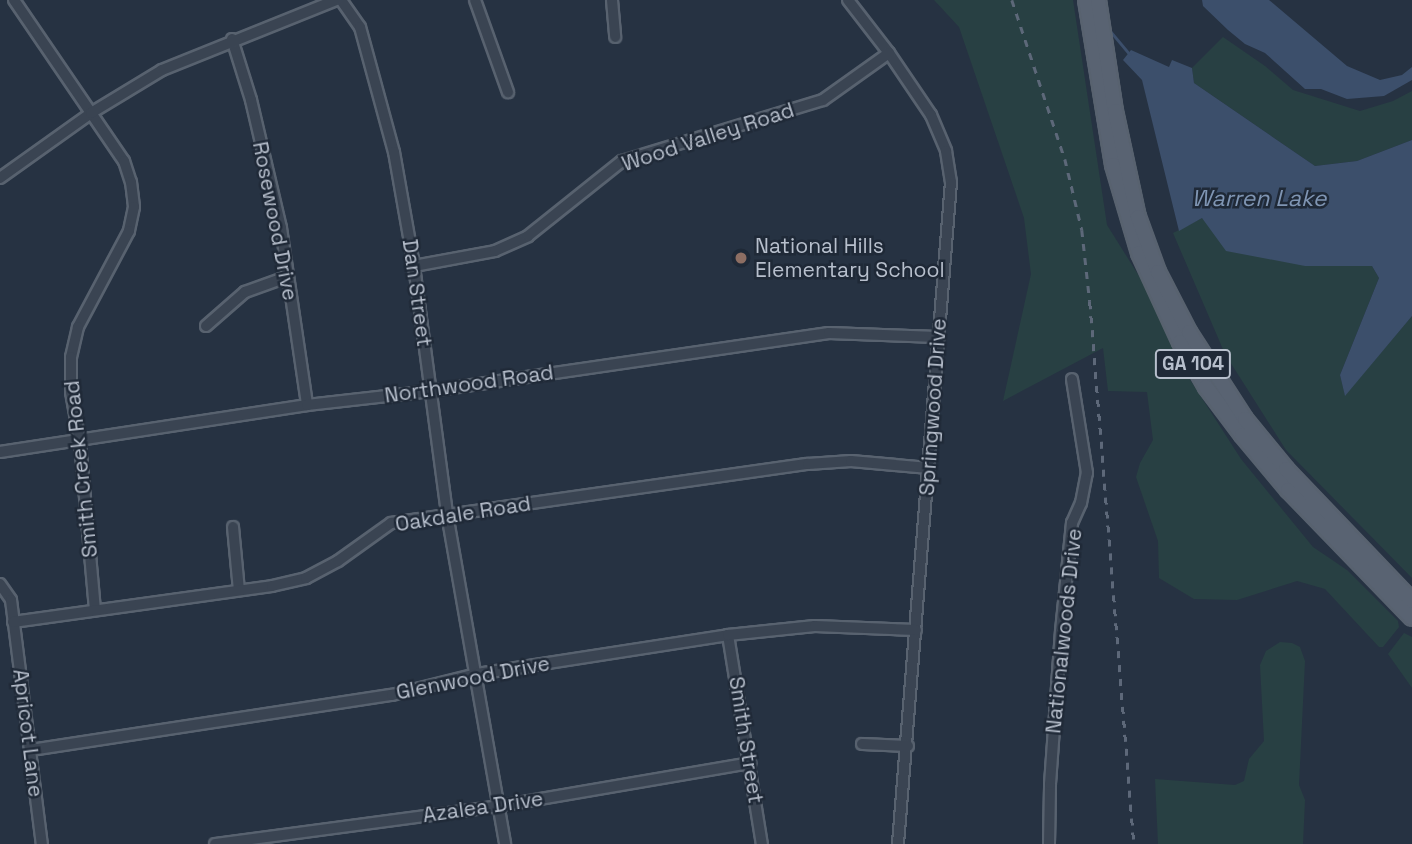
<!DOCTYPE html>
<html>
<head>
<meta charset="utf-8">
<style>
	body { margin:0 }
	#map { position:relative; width:1412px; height:844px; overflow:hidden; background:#263242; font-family:"Space Grotesk",sans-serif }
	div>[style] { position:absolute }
	.green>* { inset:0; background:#284043 }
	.water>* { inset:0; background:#3c4f6b }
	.stream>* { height:2.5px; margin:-1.25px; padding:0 1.25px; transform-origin:1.25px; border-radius:1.25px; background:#3c4f6b }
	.roads { filter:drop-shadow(2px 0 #58626f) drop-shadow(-2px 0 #58626f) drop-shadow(0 2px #58626f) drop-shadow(0 -2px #58626f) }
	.minor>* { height:10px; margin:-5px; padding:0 5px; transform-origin:5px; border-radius:5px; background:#3a4452 }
	.primary>* { height:14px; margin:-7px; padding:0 7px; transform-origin:7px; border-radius:7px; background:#596372 }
	.rail>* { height:2.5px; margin-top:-1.25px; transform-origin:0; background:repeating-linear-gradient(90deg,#5d6879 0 7px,transparent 0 14px) }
	.dots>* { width:19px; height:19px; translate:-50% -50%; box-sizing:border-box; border:4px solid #1f2937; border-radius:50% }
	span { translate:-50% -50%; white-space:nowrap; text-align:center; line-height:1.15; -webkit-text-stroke:5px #1f2937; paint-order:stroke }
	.shield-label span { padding:2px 5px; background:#1f2937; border:2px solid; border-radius:5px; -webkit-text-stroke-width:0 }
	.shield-label { font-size:19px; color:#b7bfcc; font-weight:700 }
	.street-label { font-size:21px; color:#b7bfcc }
	.poi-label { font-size:21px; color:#b7bfcc }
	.left { translate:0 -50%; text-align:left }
	.water-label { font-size:23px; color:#7f95b3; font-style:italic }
</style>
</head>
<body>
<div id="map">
	<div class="green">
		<i style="clip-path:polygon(934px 0,1073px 0,1107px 225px,1144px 284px,1180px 364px,1241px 459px,1313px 547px,1347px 570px,1398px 621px,1399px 627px,1383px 647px,1379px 647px,1325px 589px,1297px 581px,1237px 600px,1194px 599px,1159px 578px,1158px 541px,1136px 477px,1140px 463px,1153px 440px,1147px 392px,1108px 391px,1103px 348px,1003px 401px,1031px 274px,1024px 218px,959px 27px)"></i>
		<i style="clip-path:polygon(1223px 37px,1265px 66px,1293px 90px,1360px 111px,1393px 101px,1412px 91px,1412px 140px,1357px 161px,1315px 166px,1194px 83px,1192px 68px)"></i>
		<i style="clip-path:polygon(1202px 218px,1305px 266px,1372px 266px,1379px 278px,1340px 375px,1345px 395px,1412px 316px,1412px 578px,1286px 450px,1225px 354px,1173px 233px)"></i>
		<i style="clip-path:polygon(1404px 633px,1412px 637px,1412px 688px,1388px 654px)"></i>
		<i style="clip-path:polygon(1280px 642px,1292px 643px,1300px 647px,1305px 661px,1299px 785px,1305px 800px,1303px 844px,1158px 844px,1155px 779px,1235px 785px,1244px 781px,1249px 759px,1264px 741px,1260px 665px,1266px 651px)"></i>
	</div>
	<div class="water">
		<i style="clip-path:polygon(1202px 0,1269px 0,1347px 66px,1380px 80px,1402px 75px,1412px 67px,1412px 80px,1384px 96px,1347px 99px,1321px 89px,1305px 89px,1265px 53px,1245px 44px,1228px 30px,1203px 6px)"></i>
		<i style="clip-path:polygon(1131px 50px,1169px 67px,1172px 60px,1192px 68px,1194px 83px,1315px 166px,1357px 161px,1412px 140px,1412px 316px,1345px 396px,1340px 375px,1379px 278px,1372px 266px,1305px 266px,1226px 251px,1202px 218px,1179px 231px,1142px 80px,1123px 60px)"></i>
	</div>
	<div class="stream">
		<i style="left:1107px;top:27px;width:35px;rotate:50deg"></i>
	</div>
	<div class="roads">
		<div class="minor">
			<i style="left:14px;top:0;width:195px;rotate:55.7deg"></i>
			<i style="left:124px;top:161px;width:22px;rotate:72deg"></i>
			<i style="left:131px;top:182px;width:25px;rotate:83deg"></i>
			<i style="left:134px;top:207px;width:25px;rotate:102deg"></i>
			<i style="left:129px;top:231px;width:109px;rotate:118deg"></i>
			<i style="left:78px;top:327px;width:31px;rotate:103deg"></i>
			<i style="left:71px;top:357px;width:35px;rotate:90deg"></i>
			<i style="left:71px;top:392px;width:51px;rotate:79.8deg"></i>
			<i style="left:80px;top:442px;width:168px;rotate:84.9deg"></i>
			<i style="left:341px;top:0;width:33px;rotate:55deg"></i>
			<i style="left:360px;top:27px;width:130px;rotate:74.8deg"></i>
			<i style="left:394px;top:152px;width:116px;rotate:80deg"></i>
			<i style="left:414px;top:266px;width:250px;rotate:82.4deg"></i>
			<i style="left:447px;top:514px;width:335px;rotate:80deg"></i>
			<i style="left:475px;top:0;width:98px;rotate:70.3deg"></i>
			<i style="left:612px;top:0;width:37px;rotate:85deg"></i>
			<i style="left:848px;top:0;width:67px;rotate:52.3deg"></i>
			<i style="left:889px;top:53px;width:75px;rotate:55.9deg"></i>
			<i style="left:931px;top:115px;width:39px;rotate:67deg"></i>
			<i style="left:946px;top:151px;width:31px;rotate:81deg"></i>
			<i style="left:951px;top:182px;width:664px;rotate:94.58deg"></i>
			<i style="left:232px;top:39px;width:64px;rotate:72.7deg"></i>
			<i style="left:251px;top:100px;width:131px;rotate:76.8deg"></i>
			<i style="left:281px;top:228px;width:179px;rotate:81.6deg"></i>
			<i style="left:0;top:178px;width:112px;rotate:-35.5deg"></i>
			<i style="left:91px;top:113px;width:83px;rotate:-31.2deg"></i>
			<i style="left:162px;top:70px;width:188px;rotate:-21.9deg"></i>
			<i style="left:414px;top:266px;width:82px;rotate:-10.5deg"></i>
			<i style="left:495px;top:251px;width:36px;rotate:-24deg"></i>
			<i style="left:528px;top:236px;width:120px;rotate:-38.6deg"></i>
			<i style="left:622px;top:161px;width:210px;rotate:-16.9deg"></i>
			<i style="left:823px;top:100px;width:81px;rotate:-35.5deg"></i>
			<i style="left:206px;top:326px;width:52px;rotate:-41.1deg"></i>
			<i style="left:245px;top:292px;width:45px;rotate:-19.7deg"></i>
			<i style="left:0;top:452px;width:311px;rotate:-8.7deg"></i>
			<i style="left:307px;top:405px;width:125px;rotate:-6.4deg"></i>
			<i style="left:431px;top:391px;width:402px;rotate:-8.3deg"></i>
			<i style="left:829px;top:333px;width:110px;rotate:2.1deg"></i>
			<i style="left:233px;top:527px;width:63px;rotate:84.6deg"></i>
			<i style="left:0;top:584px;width:19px;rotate:55deg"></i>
			<i style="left:11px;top:600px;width:246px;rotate:82.8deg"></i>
			<i style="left:13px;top:622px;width:261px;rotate:-7.9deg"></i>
			<i style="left:272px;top:586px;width:35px;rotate:-13deg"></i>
			<i style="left:306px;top:578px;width:36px;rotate:-28deg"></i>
			<i style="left:338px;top:561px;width:65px;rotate:-35.6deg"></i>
			<i style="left:391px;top:523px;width:421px;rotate:-8.1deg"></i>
			<i style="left:808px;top:464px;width:43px;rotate:-4deg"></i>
			<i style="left:851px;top:461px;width:78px;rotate:5.1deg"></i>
			<i style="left:728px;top:635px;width:212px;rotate:80.8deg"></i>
			<i style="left:862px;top:744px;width:46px;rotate:2.5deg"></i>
			<i style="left:31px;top:750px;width:365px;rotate:-8.7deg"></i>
			<i style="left:392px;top:695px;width:88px;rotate:-13.9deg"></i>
			<i style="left:477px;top:674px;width:254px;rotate:-8.8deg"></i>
			<i style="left:728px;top:635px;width:87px;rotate:-5.9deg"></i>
			<i style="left:815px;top:626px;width:101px;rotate:2.3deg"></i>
			<i style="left:215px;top:844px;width:287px;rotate:-7.6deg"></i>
			<i style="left:499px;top:806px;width:255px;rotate:-9.7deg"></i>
			<i style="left:1049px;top:844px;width:60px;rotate:-89deg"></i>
			<i style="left:1050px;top:784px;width:153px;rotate:-85.9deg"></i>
			<i style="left:1061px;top:631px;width:109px;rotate:-84.2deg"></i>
			<i style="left:1072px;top:523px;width:22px;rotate:-66deg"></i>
			<i style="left:1081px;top:503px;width:31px;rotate:-79deg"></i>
			<i style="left:1087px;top:473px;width:95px;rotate:-99.1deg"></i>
		</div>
		<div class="primary">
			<i style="left:1086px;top:0;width:167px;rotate:80.7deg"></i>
			<i style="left:1113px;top:165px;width:92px;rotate:73.5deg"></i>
			<i style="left:1139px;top:253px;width:98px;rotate:65.3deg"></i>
			<i style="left:1180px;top:342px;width:52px;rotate:60deg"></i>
			<i style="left:1206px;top:387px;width:60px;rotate:53.1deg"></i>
			<i style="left:1242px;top:435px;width:72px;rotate:50.1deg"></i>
			<i style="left:1288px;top:490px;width:178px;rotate:45.9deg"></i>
			<i style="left:1098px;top:0;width:112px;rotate:81.3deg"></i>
			<i style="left:1115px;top:111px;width:108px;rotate:77.8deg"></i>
			<i style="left:1138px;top:217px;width:59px;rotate:70deg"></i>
			<i style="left:1158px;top:272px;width:68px;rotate:62.7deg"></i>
			<i style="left:1189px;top:332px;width:103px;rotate:57.2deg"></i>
			<i style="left:1245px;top:419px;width:65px;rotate:50.6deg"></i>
			<i style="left:1286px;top:469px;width:182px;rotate:46.3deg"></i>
		</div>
	</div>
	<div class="rail">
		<i style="left:1012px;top:0;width:168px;rotate:71.6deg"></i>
		<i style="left:1065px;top:159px;width:73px;rotate:76.5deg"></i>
		<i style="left:1082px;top:230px;width:72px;rotate:83.7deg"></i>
		<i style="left:1090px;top:302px;width:544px;rotate:85.36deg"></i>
	</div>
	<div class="dots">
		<i style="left:741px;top:258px;background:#8d6e63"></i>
	</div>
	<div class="shield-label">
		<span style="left:1193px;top:364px">GA 104</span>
	</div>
	<div class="street-label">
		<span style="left:708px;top:137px;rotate:-18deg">Wood Valley Road</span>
		<span style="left:275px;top:221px;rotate:79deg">Rosewood Drive</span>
		<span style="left:417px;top:293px;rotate:82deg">Dan Street</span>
		<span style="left:469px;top:384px;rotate:-8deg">Northwood Road</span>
		<span style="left:933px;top:407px;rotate:-86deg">Springwood Drive</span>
		<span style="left:81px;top:469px;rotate:-96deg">Smith Creek Road</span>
		<span style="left:463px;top:514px;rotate:-9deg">Oakdale Road</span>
		<span style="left:1064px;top:631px;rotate:-84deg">Nationalwoods Drive</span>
		<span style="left:473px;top:678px;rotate:-11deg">Glenwood Drive</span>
		<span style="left:28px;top:733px;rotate:83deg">Apricot Lane</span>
		<span style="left:746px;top:740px;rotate:81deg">Smith Street</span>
		<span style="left:483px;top:807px;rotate:-8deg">Azalea Drive</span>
	</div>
	<div class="poi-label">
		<span class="left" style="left:755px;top:258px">National Hills<br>Elementary School</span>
	</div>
	<div class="water-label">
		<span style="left:1259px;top:198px">Warren Lake</span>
	</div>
</div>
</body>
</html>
